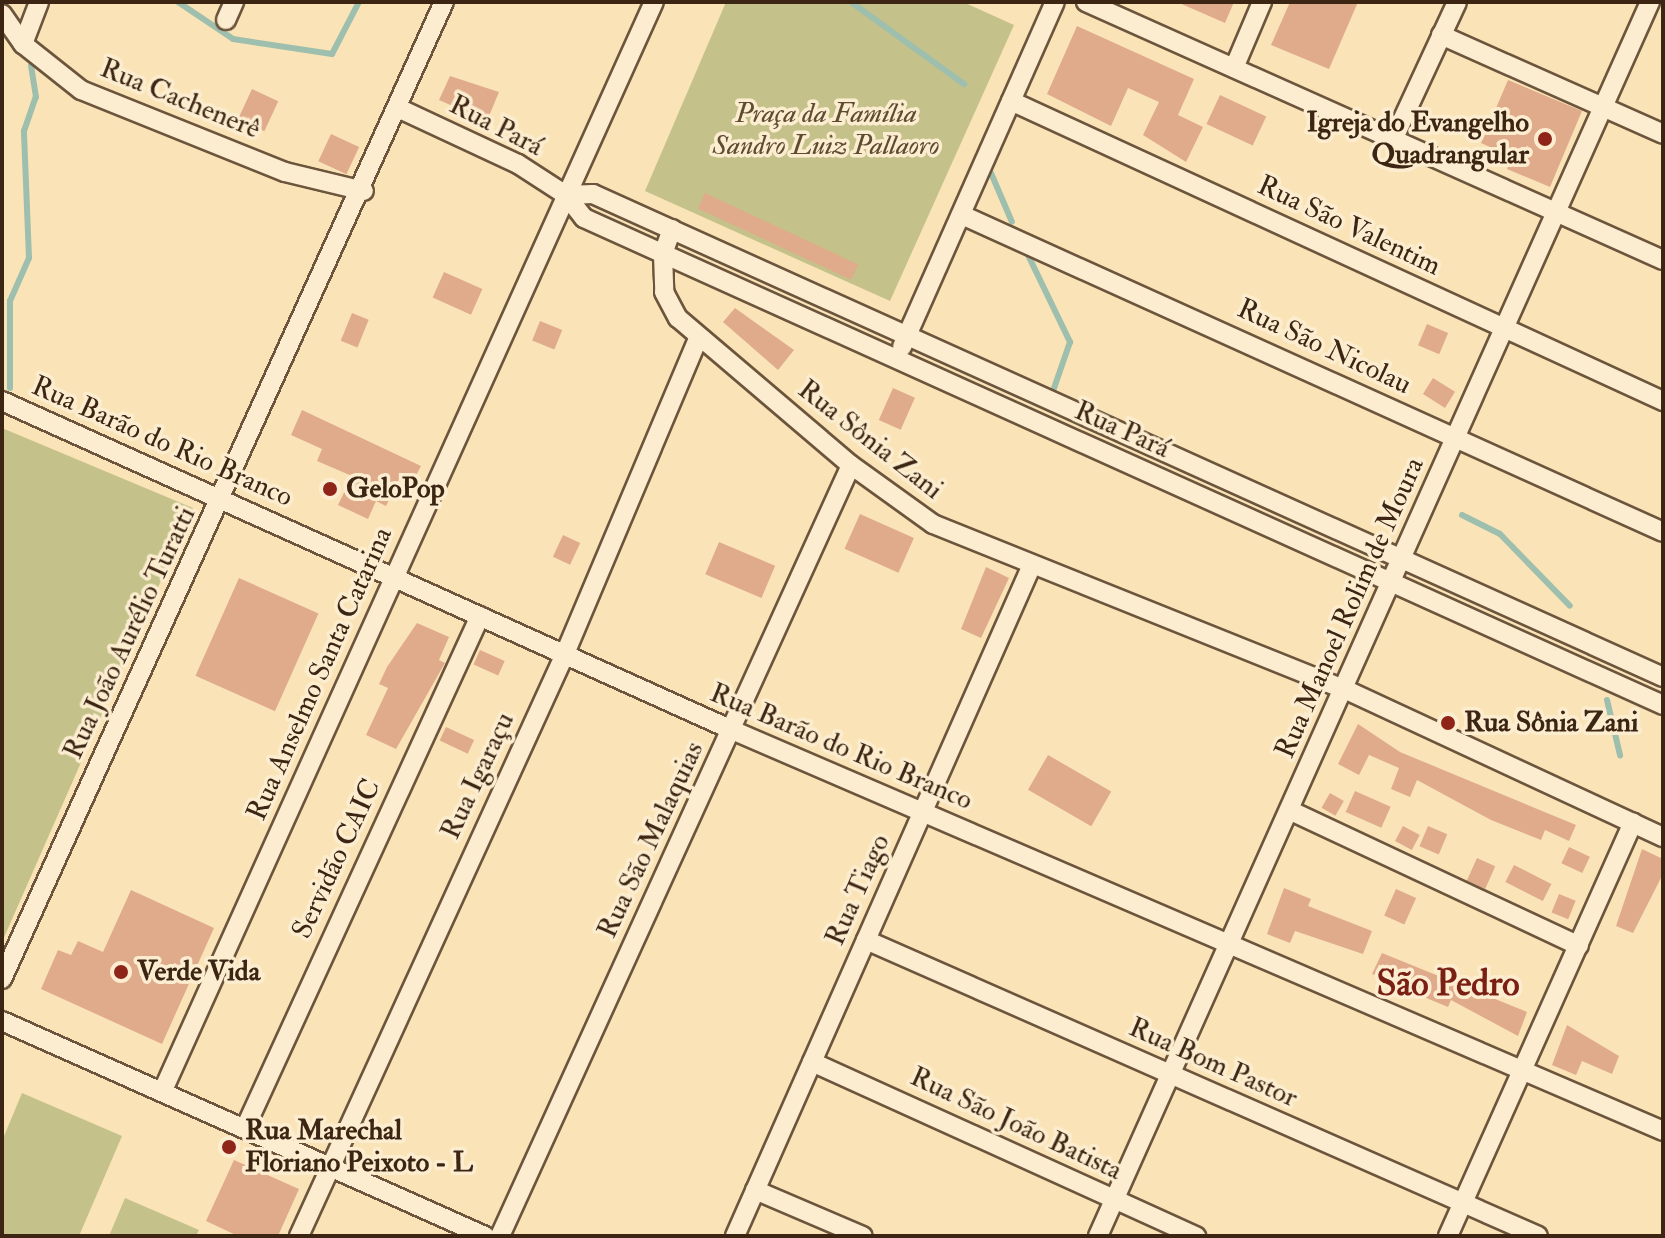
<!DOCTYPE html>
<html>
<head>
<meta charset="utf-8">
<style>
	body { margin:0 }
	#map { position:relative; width:1665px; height:1238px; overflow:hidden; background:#fae4b7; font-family:"IM FELL Double Pica",serif }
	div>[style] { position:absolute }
	.green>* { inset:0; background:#c4c28a }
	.stream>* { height:6px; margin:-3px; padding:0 3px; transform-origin:3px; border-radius:3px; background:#9ebfad }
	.building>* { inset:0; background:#e0ab8b; transform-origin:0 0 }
	.roads { filter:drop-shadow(2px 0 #6c553c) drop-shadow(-2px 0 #6c553c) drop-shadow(0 2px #6c553c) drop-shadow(0 -2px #6c553c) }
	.minor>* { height:18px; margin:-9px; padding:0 9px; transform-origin:9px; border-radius:9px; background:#fcedd0 }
	.dots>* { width:22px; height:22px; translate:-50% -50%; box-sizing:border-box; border:4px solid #fcedd0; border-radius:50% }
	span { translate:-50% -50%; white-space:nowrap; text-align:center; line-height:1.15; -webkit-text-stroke:7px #fcedd0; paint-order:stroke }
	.street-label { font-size:28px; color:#3c2513 }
	.park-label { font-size:28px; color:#5e4c31; font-style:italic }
	.poi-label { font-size:28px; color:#3c2513; font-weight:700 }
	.right { translate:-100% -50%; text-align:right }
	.left { translate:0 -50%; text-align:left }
	.district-label { font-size:36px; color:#7a1f14; font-weight:700 }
	.frame { position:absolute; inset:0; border:4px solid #3c2513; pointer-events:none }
</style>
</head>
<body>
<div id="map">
	<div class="green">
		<i style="clip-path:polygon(726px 2px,963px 2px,1014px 25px,890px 301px,645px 191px)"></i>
		<i style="clip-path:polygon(2px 428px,193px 508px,2px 942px)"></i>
		<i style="clip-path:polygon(22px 1093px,122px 1136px,79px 1236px,2px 1236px,2px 1141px)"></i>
		<i style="clip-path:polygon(125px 1198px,199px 1230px,196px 1236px,109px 1236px)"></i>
	</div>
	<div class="stream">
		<i style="left:178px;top:2px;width:66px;rotate:33.9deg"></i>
		<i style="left:233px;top:39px;width:100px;rotate:8.6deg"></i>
		<i style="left:332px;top:54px;width:59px;rotate:-62.6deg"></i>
		<i style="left:851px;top:2px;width:140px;rotate:36deg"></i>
		<i style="left:991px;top:173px;width:53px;rotate:66.8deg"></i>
		<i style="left:1028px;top:255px;width:97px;rotate:64.2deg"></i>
		<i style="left:1070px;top:342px;width:52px;rotate:109.1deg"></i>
		<i style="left:10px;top:388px;width:87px;rotate:-90deg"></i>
		<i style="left:10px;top:301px;width:47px;rotate:-66.2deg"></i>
		<i style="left:29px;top:258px;width:127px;rotate:-92.3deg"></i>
		<i style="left:24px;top:131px;width:36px;rotate:-71deg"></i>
		<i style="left:36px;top:97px;width:32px;rotate:-99deg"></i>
		<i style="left:1462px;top:515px;width:42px;rotate:26.6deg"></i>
		<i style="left:1500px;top:534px;width:100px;rotate:45.8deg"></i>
		<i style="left:1607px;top:700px;width:57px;rotate:76.7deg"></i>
	</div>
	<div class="building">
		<i style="clip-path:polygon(1177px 2px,1234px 2px,1225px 23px)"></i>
		<i style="clip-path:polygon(1290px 2px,1358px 2px,1329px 69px,1271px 45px)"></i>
		<i style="clip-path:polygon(1077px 26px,1194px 79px,1178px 115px,1203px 127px,1186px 162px,1143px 135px,1159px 102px,1128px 88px,1111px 126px,1047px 94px)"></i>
		<i style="clip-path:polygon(450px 76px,499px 92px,487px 121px,439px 100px)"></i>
		<i style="clip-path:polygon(1508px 80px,1582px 111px,1550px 187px,1507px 169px,1512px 157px,1481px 143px)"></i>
		<i style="left:252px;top:89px;width:29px;height:33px;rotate:25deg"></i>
		<i style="left:1220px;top:95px;width:51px;height:32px;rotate:25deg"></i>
		<i style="left:331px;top:134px;width:31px;height:30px;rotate:25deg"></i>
		<i style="left:705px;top:193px;width:169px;height:17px;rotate:25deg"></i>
		<i style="left:444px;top:272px;width:42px;height:28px;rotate:24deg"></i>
		<i style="clip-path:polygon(735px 308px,794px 350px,778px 370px,723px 322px)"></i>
		<i style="left:352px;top:313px;width:18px;height:30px;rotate:22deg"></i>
		<i style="left:540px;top:321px;width:24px;height:21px;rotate:22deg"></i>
		<i style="left:1427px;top:324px;width:23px;height:23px;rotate:23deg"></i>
		<i style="left:1433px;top:378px;width:26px;height:19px;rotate:32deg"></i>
		<i style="left:893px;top:388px;width:24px;height:35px;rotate:24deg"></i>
		<i style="clip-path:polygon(302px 410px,421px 466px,413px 481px,401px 475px,386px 506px,376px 501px,368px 519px,338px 505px,352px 476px,317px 461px,322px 449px,291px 435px)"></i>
		<i style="left:860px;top:514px;width:59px;height:38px;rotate:24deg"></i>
		<i style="left:563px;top:535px;width:19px;height:24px;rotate:25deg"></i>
		<i style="left:719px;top:542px;width:61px;height:35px;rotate:23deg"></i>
		<i style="clip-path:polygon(986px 567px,1009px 578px,981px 638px,961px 629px)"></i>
		<i style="left:239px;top:578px;width:87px;height:107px;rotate:24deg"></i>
		<i style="clip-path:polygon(417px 623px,449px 637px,439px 660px,445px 663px,396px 749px,366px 735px,388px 688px,379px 684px,387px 667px)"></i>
		<i style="left:480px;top:650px;width:27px;height:16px;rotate:24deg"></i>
		<i style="clip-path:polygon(1358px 724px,1400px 752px,1576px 825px,1569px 841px,1545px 830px,1541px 840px,1491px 820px,1417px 780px,1410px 797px,1391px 789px,1399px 768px,1369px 755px,1359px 775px,1338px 764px)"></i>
		<i style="left:446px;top:727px;width:31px;height:15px;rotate:25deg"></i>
		<i style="left:1048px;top:755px;width:73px;height:40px;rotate:30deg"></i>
		<i style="left:1355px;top:791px;width:39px;height:23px;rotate:24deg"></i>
		<i style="left:1330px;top:793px;width:16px;height:17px;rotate:30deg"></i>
		<i style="left:1403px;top:826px;width:19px;height:17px;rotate:28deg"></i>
		<i style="left:1428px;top:826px;width:21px;height:22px;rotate:23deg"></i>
		<i style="left:1569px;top:847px;width:23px;height:18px;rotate:25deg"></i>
		<i style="clip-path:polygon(1642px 849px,1663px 859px,1663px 874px,1633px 933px,1616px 926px)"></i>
		<i style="left:1477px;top:858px;width:20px;height:25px;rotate:24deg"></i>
		<i style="left:1514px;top:865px;width:42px;height:19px;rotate:27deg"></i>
		<i style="clip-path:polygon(1284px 888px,1311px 899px,1308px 906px,1372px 931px,1363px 954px,1295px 931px,1290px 943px,1267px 934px)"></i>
		<i style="left:1396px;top:889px;width:22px;height:29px;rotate:24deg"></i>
		<i style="clip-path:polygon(131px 890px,214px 928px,162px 1044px,41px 989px,58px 950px,71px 955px,78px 941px,103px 952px)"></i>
		<i style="left:1559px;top:894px;width:18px;height:20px;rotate:22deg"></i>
		<i style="clip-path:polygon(1382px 953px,1527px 1012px,1518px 1036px,1451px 1000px,1448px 1007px,1424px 997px,1427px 991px,1372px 974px)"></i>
		<i style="clip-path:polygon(1567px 1025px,1619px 1056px,1612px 1074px,1582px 1061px,1576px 1075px,1552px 1065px)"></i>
		<i style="clip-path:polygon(234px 1160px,299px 1189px,278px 1236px,238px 1236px,206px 1221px)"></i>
	</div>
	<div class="roads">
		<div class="minor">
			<i style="left:1086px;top:2px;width:632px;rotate:24.09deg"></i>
			<i style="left:2px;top:14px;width:37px;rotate:55deg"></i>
			<i style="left:23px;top:44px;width:74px;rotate:38.4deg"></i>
			<i style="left:81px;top:90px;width:220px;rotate:21.9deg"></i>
			<i style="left:285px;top:172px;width:81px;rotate:13.5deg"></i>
			<i style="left:226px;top:20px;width:20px;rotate:-66deg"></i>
			<i style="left:1441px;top:35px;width:243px;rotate:24deg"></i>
			<i style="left:23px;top:44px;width:45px;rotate:-69.1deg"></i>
			<i style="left:1234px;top:68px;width:72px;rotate:-67deg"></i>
			<i style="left:1011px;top:101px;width:718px;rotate:24.71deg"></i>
			<i style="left:398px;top:108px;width:132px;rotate:25deg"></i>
			<i style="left:518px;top:164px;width:57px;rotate:32.9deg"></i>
			<i style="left:566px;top:195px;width:29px;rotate:52deg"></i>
			<i style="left:584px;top:218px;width:1184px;rotate:24.29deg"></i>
			<i style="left:1393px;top:140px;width:152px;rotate:-65.1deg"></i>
			<i style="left:566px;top:195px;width:27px;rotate:-2deg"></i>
			<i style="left:593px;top:194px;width:1174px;rotate:24.29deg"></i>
			<i style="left:962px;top:215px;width:769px;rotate:24.33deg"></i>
			<i style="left:672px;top:229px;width:27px;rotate:110deg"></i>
			<i style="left:663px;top:254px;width:38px;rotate:88deg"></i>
			<i style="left:664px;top:292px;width:30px;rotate:62deg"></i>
			<i style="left:678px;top:318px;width:227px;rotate:40.4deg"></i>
			<i style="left:851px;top:465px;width:101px;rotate:35.7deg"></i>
			<i style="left:933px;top:524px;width:443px;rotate:21.9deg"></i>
			<i style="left:1344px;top:689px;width:352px;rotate:24.9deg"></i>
			<i style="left:902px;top:347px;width:377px;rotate:-66.1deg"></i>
			<i style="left:2px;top:401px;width:801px;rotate:24.26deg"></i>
			<i style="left:732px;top:730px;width:1014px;rotate:23.3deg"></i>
			<i style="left:1289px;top:810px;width:320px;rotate:25.1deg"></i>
			<i style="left:866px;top:940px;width:734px;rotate:23.77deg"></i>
			<i style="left:2px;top:979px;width:1072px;rotate:-65.66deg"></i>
			<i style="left:2px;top:1021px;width:529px;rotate:24deg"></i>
			<i style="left:812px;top:1062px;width:422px;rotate:24.4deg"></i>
			<i style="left:164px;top:1088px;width:1191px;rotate:-65.72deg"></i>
			<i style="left:246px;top:1126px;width:561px;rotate:-65.35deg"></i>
			<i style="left:755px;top:1190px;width:117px;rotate:23.1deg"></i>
			<i style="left:299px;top:1236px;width:638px;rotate:-65.44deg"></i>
			<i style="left:564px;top:656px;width:346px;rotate:-67.1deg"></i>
			<i style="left:500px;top:1236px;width:847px;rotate:-65.52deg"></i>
			<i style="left:735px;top:1236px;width:732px;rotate:-66.13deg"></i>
			<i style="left:1098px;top:1236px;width:1352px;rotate:-65.9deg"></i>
			<i style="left:1448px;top:1236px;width:453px;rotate:-65.9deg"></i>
		</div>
	</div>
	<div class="dots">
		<i style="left:1545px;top:139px;background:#8f2418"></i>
		<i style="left:330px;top:489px;background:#8f2418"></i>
		<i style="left:1448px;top:723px;background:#8f2418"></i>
		<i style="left:121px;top:972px;background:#8f2418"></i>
		<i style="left:229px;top:1147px;background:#8f2418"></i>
	</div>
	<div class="street-label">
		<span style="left:180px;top:99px;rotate:22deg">Rua Cachenerê</span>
		<span style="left:496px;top:126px;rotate:27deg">Rua Pará</span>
		<span style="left:1349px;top:226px;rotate:25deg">Rua São Valentim</span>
		<span style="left:1324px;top:347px;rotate:25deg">Rua São Nicolau</span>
		<span style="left:1122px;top:430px;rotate:24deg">Rua Pará</span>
		<span style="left:870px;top:440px;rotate:38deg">Rua Sônia Zani</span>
		<span style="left:162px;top:442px;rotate:24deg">Rua Barão do Rio Branco</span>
		<span style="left:1350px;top:608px;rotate:-66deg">Rua Manoel Rolim de Moura</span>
		<span style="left:130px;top:633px;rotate:-65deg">Rua João Aurélio Turatti</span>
		<span style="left:320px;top:674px;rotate:-66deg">Rua Anselmo Santa Catarina</span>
		<span style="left:841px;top:747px;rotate:23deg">Rua Barão do Rio Branco</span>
		<span style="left:478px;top:776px;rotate:-65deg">Rua Igaraçu</span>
		<span style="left:651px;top:840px;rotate:-65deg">Rua São Malaquias</span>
		<span style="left:337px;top:859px;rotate:-65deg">Servidão CAIC</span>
		<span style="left:858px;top:890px;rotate:-66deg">Rua Tiago</span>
		<span style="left:1213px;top:1063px;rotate:24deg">Rua Bom Pastor</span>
		<span style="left:1016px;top:1124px;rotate:25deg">Rua São João Batista</span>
	</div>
	<div class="park-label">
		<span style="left:826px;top:130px">Praça da Família<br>Sandro Luiz Pallaoro</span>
	</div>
	<div class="poi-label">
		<span class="right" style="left:1529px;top:139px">Igreja do Evangelho<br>Quadrangular</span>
		<span class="left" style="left:346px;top:489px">GeloPop</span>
		<span class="left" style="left:1464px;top:723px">Rua Sônia Zani</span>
		<span class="left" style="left:137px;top:972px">Verde Vida</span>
		<span class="left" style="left:245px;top:1147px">Rua Marechal<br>Floriano Peixoto - L</span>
	</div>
	<div class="district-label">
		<span style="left:1448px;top:984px">São Pedro</span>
	</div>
	<div class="frame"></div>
</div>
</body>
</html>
